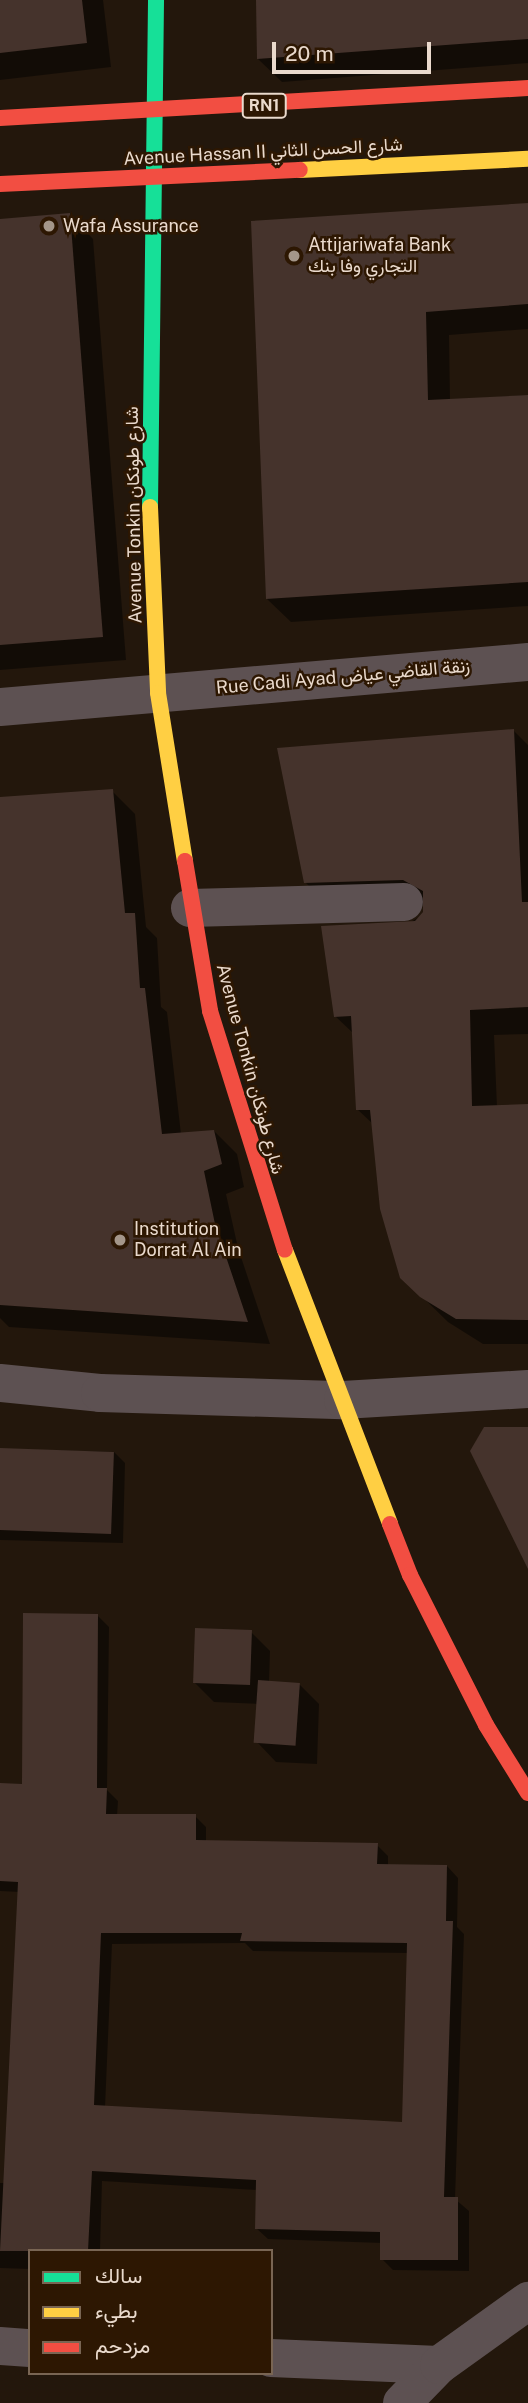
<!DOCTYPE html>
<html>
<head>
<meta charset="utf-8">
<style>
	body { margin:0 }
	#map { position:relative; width:528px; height:2403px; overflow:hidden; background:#23170c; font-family:"Public Sans",Vazirmatn,sans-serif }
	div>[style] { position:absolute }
	.shadow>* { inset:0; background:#0007 }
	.building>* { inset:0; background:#45332c; transform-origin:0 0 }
	.street>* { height:38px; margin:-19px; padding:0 19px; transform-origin:19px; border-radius:19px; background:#5d5152 }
	.fast>* { height:16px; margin:-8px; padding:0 8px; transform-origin:8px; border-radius:8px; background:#16e098 }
	.slow>* { height:16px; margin:-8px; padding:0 8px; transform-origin:8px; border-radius:8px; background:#ffcf43 }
	.jam>* { height:16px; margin:-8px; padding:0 8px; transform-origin:8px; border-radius:8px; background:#f24e42 }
	.dots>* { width:19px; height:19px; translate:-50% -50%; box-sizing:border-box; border:4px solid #2d1702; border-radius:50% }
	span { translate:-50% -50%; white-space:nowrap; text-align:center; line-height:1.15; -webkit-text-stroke:5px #2d1702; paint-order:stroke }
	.shield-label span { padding:2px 5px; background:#2d1702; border:2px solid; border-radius:5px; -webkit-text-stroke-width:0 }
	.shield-label { font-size:16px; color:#eadacd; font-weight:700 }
	.street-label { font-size:18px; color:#eadacd }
	.poi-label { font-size:18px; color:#eadacd }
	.left { translate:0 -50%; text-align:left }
	.legend { position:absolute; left:28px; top:2249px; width:245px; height:126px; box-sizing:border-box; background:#2d1702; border:2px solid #796553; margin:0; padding:9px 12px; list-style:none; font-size:21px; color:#eadacd }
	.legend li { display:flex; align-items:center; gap:14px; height:35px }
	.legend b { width:35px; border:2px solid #796553 }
	.scale { position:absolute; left:272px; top:42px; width:159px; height:32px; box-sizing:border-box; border:4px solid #eadacd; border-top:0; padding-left:9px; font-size:21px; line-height:24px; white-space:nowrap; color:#eadacd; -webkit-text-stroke:5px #2d1702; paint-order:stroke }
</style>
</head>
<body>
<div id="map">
	<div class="shadow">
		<i style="clip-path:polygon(0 0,103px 0,111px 67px,0 80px)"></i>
		<i style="clip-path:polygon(258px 0,528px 0,528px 63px,282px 82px,258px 59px)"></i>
		<i style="clip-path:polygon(528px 205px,528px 329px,449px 335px,450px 400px,528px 395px,528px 606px,291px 622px,267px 599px,253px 223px)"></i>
		<i style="clip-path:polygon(70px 215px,93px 239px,126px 660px,0 670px,0 220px)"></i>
		<i style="clip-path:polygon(514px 731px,528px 745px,528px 1034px,494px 1035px,497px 1107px,528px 1106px,528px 1344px,483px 1344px,448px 1322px,402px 1277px,374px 1125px,357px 1109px,354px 1034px,335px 1016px,406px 925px,424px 914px,426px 905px,331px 908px,305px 882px)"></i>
		<i style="clip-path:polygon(112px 791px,135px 814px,146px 927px,157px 938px,161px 1007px,167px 1012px,181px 1134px,214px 1131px,237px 1154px,244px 1187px,226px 1194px,238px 1248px,270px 1344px,9px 1327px,0 1318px,0 798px)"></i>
		<i style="clip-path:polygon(0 1449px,114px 1452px,125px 1463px,123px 1543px,0 1540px)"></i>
		<i style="clip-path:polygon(evenodd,97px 1615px,109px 1627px,107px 1790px,118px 1801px,117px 1816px,195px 1816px,206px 1827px,206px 1842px,377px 1845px,388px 1856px,388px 1866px,447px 1866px,458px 1878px,457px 1927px,464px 1934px,455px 2199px,469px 2211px,469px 2271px,393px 2270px,382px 2259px,382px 2243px,268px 2239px,256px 2228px,257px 2190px,102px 2181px,100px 2251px,30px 2251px,30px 2269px,0 2268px,0 2183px,7px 2183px,20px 1892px,0 1891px,0 1784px,23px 1785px,97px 1615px,245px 1943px,253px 1951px,408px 1953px,403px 2124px,105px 2108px,112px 1944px,245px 1943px)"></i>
		<i style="clip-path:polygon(251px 1632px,270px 1651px,269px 1683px,300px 1685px,319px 1704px,317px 1764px,276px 1762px,257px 1742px,259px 1704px,214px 1702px,195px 1683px)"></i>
	</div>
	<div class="building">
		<i style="clip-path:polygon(0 0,82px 0,87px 43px,0 53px)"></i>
		<i style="clip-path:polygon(256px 0,528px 0,528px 39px,257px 59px)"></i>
		<i style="clip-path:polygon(528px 203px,528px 304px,426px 312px,428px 400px,528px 395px,528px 582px,266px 599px,251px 221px)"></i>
		<i style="clip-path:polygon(70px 213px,103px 637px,0 645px,0 219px)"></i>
		<i style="clip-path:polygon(514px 729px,522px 902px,528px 902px,528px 1007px,470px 1010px,472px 1106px,528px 1104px,528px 1320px,456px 1319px,420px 1297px,400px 1278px,380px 1209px,370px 1110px,356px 1110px,351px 1016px,334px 1017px,321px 926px,415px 921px,423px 912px,423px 891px,403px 880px,304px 883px,277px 748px)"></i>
		<i style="clip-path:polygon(113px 789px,125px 913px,135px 913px,140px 988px,145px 988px,162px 1134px,214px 1130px,222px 1164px,204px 1171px,215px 1224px,248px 1322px,0 1305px,0 797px)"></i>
		<i style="clip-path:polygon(484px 1427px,528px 1427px,528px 1569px,470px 1451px)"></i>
		<i style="left:0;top:1448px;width:114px;height:82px;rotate:2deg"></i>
		<i style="clip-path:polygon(evenodd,23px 1613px,98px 1614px,97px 1788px,107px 1788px,106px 1814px,196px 1814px,196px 1840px,378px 1843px,377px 1864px,447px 1865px,446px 1921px,453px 1921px,444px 2197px,458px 2197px,458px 2260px,380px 2260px,380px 2232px,255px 2229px,256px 2180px,92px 2171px,88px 2251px,0 2251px,18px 1882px,0 1881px,0 1783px,22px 1784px,23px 1613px,101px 1933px,242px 1933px,240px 1941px,407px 1943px,402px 2122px,94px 2105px,101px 1933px)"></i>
		<i style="left:195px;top:1628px;width:57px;height:55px;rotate:2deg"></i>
		<i style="left:258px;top:1680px;width:42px;height:63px;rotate:4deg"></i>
	</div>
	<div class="street">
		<i style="left:0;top:707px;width:530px;rotate:-4.87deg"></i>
		<i style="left:190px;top:908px;width:214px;rotate:-1.6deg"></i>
		<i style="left:0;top:1383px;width:100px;rotate:5.7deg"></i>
		<i style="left:100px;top:1393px;width:243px;rotate:1.7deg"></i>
		<i style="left:343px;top:1400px;width:185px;rotate:-3.4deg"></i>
		<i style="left:0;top:2346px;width:30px;rotate:4deg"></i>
		<i style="left:271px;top:2358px;width:168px;rotate:2.4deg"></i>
		<i style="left:402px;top:2403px;width:53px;rotate:-45.8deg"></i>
		<i style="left:439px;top:2365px;width:110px;rotate:-35.7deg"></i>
	</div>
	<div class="fast">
		<i style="left:150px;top:507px;width:507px;rotate:-89.32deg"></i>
	</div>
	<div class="slow">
		<i style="left:300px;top:170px;width:228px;rotate:-2.8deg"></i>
		<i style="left:150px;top:507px;width:186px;rotate:87.5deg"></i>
		<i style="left:158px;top:693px;width:170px;rotate:80.9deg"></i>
		<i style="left:285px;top:1250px;width:293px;rotate:69deg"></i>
	</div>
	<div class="jam">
		<i style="left:0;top:118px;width:529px;rotate:-3.25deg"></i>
		<i style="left:0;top:184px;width:300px;rotate:-2.7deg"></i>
		<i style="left:185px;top:861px;width:152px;rotate:80.5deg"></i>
		<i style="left:210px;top:1011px;width:250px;rotate:72.6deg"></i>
		<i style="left:390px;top:1524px;width:55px;rotate:68.6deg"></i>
		<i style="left:410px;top:1575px;width:168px;rotate:63.1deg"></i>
		<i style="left:486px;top:1725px;width:80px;rotate:58.3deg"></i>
	</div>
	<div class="dots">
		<i style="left:49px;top:226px;background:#a49689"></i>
		<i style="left:294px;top:256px;background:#a49689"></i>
		<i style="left:120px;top:1240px;background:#a49689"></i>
	</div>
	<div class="shield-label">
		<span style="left:264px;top:106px">RN1</span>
	</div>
	<div class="street-label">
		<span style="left:263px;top:152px;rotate:-3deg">Avenue Hassan II شارع الحسن الثاني</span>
		<span style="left:134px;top:515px;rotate:-91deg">Avenue Tonkin شارع طونكان</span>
		<span style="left:343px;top:677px;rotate:-5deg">Rue Cadi Ayad زنقة القاضي عياض</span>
		<span style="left:250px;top:1069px;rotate:75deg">Avenue Tonkin شارع طونكان</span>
	</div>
	<div class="poi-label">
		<span class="left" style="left:63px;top:226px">Wafa Assurance</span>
		<span class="left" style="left:308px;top:256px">Attijariwafa Bank<br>التجاري وفا بنك</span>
		<span class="left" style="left:134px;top:1240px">Institution<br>Dorrat Al Ain</span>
	</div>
	<ul class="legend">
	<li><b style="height:9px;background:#16e098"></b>سالك</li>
	<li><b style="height:9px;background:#ffcf43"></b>بطيء</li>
	<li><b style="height:9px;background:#f24e42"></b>مزدحم</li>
	</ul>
	<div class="scale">20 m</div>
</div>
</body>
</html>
